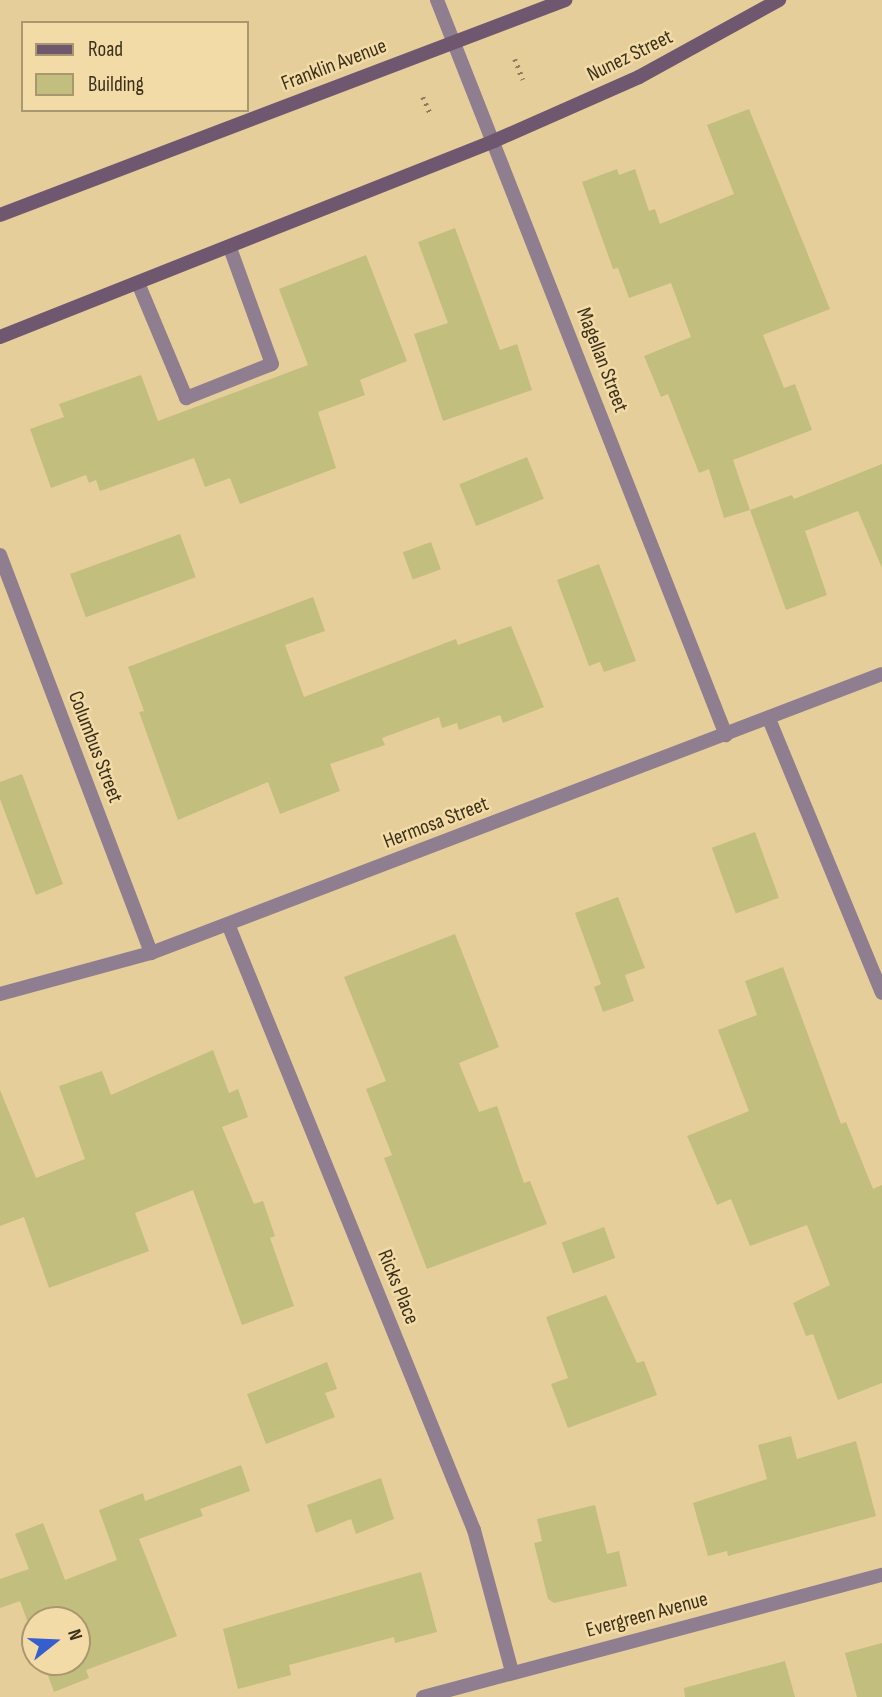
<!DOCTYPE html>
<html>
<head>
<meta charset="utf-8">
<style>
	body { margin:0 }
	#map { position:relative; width:882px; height:1697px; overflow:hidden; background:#e6ce9b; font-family:"Sofia Sans Condensed",sans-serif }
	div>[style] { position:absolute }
	.building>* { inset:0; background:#c2be7d; transform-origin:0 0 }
	.path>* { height:4.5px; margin-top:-2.25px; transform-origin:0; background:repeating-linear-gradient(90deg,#8e7d5a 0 2px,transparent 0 7px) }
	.lane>* { height:14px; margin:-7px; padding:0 7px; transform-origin:7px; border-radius:7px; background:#8f7e90 }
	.street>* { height:14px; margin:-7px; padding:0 7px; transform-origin:7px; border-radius:7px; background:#8f7e90 }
	.secondary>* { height:14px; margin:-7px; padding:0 7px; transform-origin:7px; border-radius:7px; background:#6f5770 }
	span { translate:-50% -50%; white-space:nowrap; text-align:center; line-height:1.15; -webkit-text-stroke:5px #f3dba7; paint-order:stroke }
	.street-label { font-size:21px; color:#3a301c }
	.legend { position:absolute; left:21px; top:21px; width:228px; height:91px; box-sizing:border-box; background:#f3dba7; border:2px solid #a9976f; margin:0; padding:9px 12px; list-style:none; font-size:21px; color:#3a301c }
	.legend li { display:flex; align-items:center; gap:14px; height:35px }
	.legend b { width:35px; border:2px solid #a9976f }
	.north { position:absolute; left:21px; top:1606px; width:70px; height:70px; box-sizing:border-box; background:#f3dba7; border:2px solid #a9976f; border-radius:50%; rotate:72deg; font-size:19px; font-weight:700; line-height:28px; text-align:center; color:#3a301c }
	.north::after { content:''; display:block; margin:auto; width:24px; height:32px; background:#355ece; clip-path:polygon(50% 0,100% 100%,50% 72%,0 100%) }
</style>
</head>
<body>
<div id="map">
	<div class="building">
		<i style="clip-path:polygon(749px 109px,830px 309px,763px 335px,784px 388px,795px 384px,812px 430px,733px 460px,750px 510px,724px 518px,709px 469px,699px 473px,668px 394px,661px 397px,644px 356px,691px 337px,671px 283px,629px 298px,618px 268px,613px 269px,582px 182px,617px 169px,619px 175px,635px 169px,649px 211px,655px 209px,660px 224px,734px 194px,707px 125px)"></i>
		<i style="clip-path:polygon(455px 228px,500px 350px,517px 344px,532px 390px,443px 421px,414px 334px,448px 323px,418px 242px)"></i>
		<i style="clip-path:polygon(366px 255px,407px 361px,360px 380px,365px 395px,318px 412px,336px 468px,240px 504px,230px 478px,205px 487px,194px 458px,100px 491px,96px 480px,89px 483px,86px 475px,51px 488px,30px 429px,64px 417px,59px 404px,141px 375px,158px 421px,308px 365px,279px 289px)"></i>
		<i style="left:527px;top:457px;width:45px;height:73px;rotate:68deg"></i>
		<i style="clip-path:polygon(882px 464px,882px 568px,858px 511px,805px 531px,827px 595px,786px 610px,750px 510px,792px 495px,794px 499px)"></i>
		<i style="left:180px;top:534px;width:46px;height:117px;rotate:70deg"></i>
		<i style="left:431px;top:542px;width:29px;height:30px;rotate:70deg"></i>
		<i style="clip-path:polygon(599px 564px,636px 661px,604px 672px,600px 662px,589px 666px,557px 580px)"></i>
		<i style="clip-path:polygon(313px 597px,325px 631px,285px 645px,304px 697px,456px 639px,458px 645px,511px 626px,544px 707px,503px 723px,500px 715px,459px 730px,457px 723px,442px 728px,439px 717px,382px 738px,385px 745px,330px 764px,340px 791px,280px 814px,268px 782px,178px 820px,139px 712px,144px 711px,128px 667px)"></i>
		<i style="clip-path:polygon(22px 774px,63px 884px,36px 895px,0 799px,0 782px)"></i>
		<i style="left:755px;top:832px;width:70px;height:46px;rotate:70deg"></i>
		<i style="clip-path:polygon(618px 897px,645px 968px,625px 975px,634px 1001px,603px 1012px,594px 987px,601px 984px,575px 913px)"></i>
		<i style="clip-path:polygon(455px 934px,499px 1047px,459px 1063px,479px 1112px,497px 1106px,524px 1183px,530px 1181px,547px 1224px,427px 1269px,384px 1158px,392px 1155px,366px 1089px,386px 1081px,344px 977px)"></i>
		<i style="clip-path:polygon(783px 967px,841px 1124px,846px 1122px,873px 1189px,882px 1185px,882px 1383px,838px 1400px,813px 1334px,806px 1336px,793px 1303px,830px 1285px,807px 1225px,750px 1246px,731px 1199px,717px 1205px,687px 1136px,749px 1111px,718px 1030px,757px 1015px,745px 981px)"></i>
		<i style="clip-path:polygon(213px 1050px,229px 1093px,238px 1089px,248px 1117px,222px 1127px,254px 1204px,263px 1201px,275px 1236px,270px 1238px,294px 1306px,242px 1325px,193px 1190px,135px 1213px,149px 1251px,49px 1288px,24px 1217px,0 1226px,0 1090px,36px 1178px,85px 1159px,59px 1086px,102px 1071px,111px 1095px)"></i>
		<i style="left:604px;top:1227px;width:33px;height:45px;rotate:70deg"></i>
		<i style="clip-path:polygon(606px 1295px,637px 1363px,644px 1361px,657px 1395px,568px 1428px,551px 1384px,568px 1378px,546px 1317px)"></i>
		<i style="clip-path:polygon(327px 1362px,337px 1389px,325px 1393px,335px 1417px,266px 1444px,247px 1394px)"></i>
		<i style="clip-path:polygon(791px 1436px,797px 1459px,856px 1441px,876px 1516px,728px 1556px,727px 1551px,708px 1556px,693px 1503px,767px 1479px,758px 1445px)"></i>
		<i style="clip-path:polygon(241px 1465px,250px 1491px,200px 1509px,203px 1516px,139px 1539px,177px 1636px,86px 1670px,89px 1678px,54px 1692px,43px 1662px,77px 1662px,77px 1620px,35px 1620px,35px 1642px,20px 1601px,0 1608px,0 1579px,29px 1569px,15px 1534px,43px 1523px,65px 1580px,117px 1560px,99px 1510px,143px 1493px,145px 1501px)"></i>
		<i style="clip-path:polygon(381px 1478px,394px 1519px,356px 1534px,351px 1519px,316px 1533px,307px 1505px)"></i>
		<i style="clip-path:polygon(595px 1505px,607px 1554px,619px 1551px,627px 1586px,554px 1603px,548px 1599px,534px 1543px,542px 1541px,537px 1519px)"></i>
		<i style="clip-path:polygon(421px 1572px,437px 1632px,395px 1643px,394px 1637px,289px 1665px,291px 1675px,238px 1689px,223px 1629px)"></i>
		<i style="clip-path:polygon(882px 1643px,882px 1697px,857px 1697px,845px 1653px)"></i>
		<i style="clip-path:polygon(785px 1661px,795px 1697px,685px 1697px,684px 1688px)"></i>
	</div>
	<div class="path">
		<i style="left:515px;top:59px;width:22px;rotate:69deg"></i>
		<i style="left:423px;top:97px;width:20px;rotate:66deg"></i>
	</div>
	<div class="lane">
		<i style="left:138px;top:283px;width:125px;rotate:67.3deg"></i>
		<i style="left:186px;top:398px;width:92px;rotate:-21.6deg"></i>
		<i style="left:272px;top:364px;width:123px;rotate:-109.9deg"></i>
	</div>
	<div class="street">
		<i style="left:437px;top:0;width:790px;rotate:68.54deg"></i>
		<i style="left:0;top:555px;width:426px;rotate:69.2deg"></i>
		<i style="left:769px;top:719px;width:296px;rotate:67.6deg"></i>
		<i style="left:228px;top:924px;width:654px;rotate:67.91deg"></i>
		<i style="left:474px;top:1530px;width:147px;rotate:75deg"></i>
		<i style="left:0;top:994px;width:156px;rotate:-15.2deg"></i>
		<i style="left:151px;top:953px;width:782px;rotate:-20.89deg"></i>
		<i style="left:423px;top:1697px;width:475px;rotate:-14.9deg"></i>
	</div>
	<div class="secondary">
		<i style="left:0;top:215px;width:605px;rotate:-20.83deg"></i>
		<i style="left:0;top:337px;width:531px;rotate:-21.64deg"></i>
		<i style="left:494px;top:141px;width:158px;rotate:-23.8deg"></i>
		<i style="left:639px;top:77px;width:160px;rotate:-28.8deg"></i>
	</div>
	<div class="street-label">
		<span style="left:630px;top:56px;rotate:-26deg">Nunez Street</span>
		<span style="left:334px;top:65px;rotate:-21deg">Franklin Avenue</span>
		<span style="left:602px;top:360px;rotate:69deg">Magellan Street</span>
		<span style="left:95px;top:747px;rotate:69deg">Columbus Street</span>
		<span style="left:436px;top:823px;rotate:-21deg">Hermosa Street</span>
		<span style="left:398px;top:1287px;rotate:68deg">Ricks Place</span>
		<span style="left:647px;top:1615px;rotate:-15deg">Evergreen Avenue</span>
	</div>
	<ul class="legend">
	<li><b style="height:9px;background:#6f5770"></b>Road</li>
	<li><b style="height:19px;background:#c2be7d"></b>Building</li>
	</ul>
	<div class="north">N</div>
</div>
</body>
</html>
